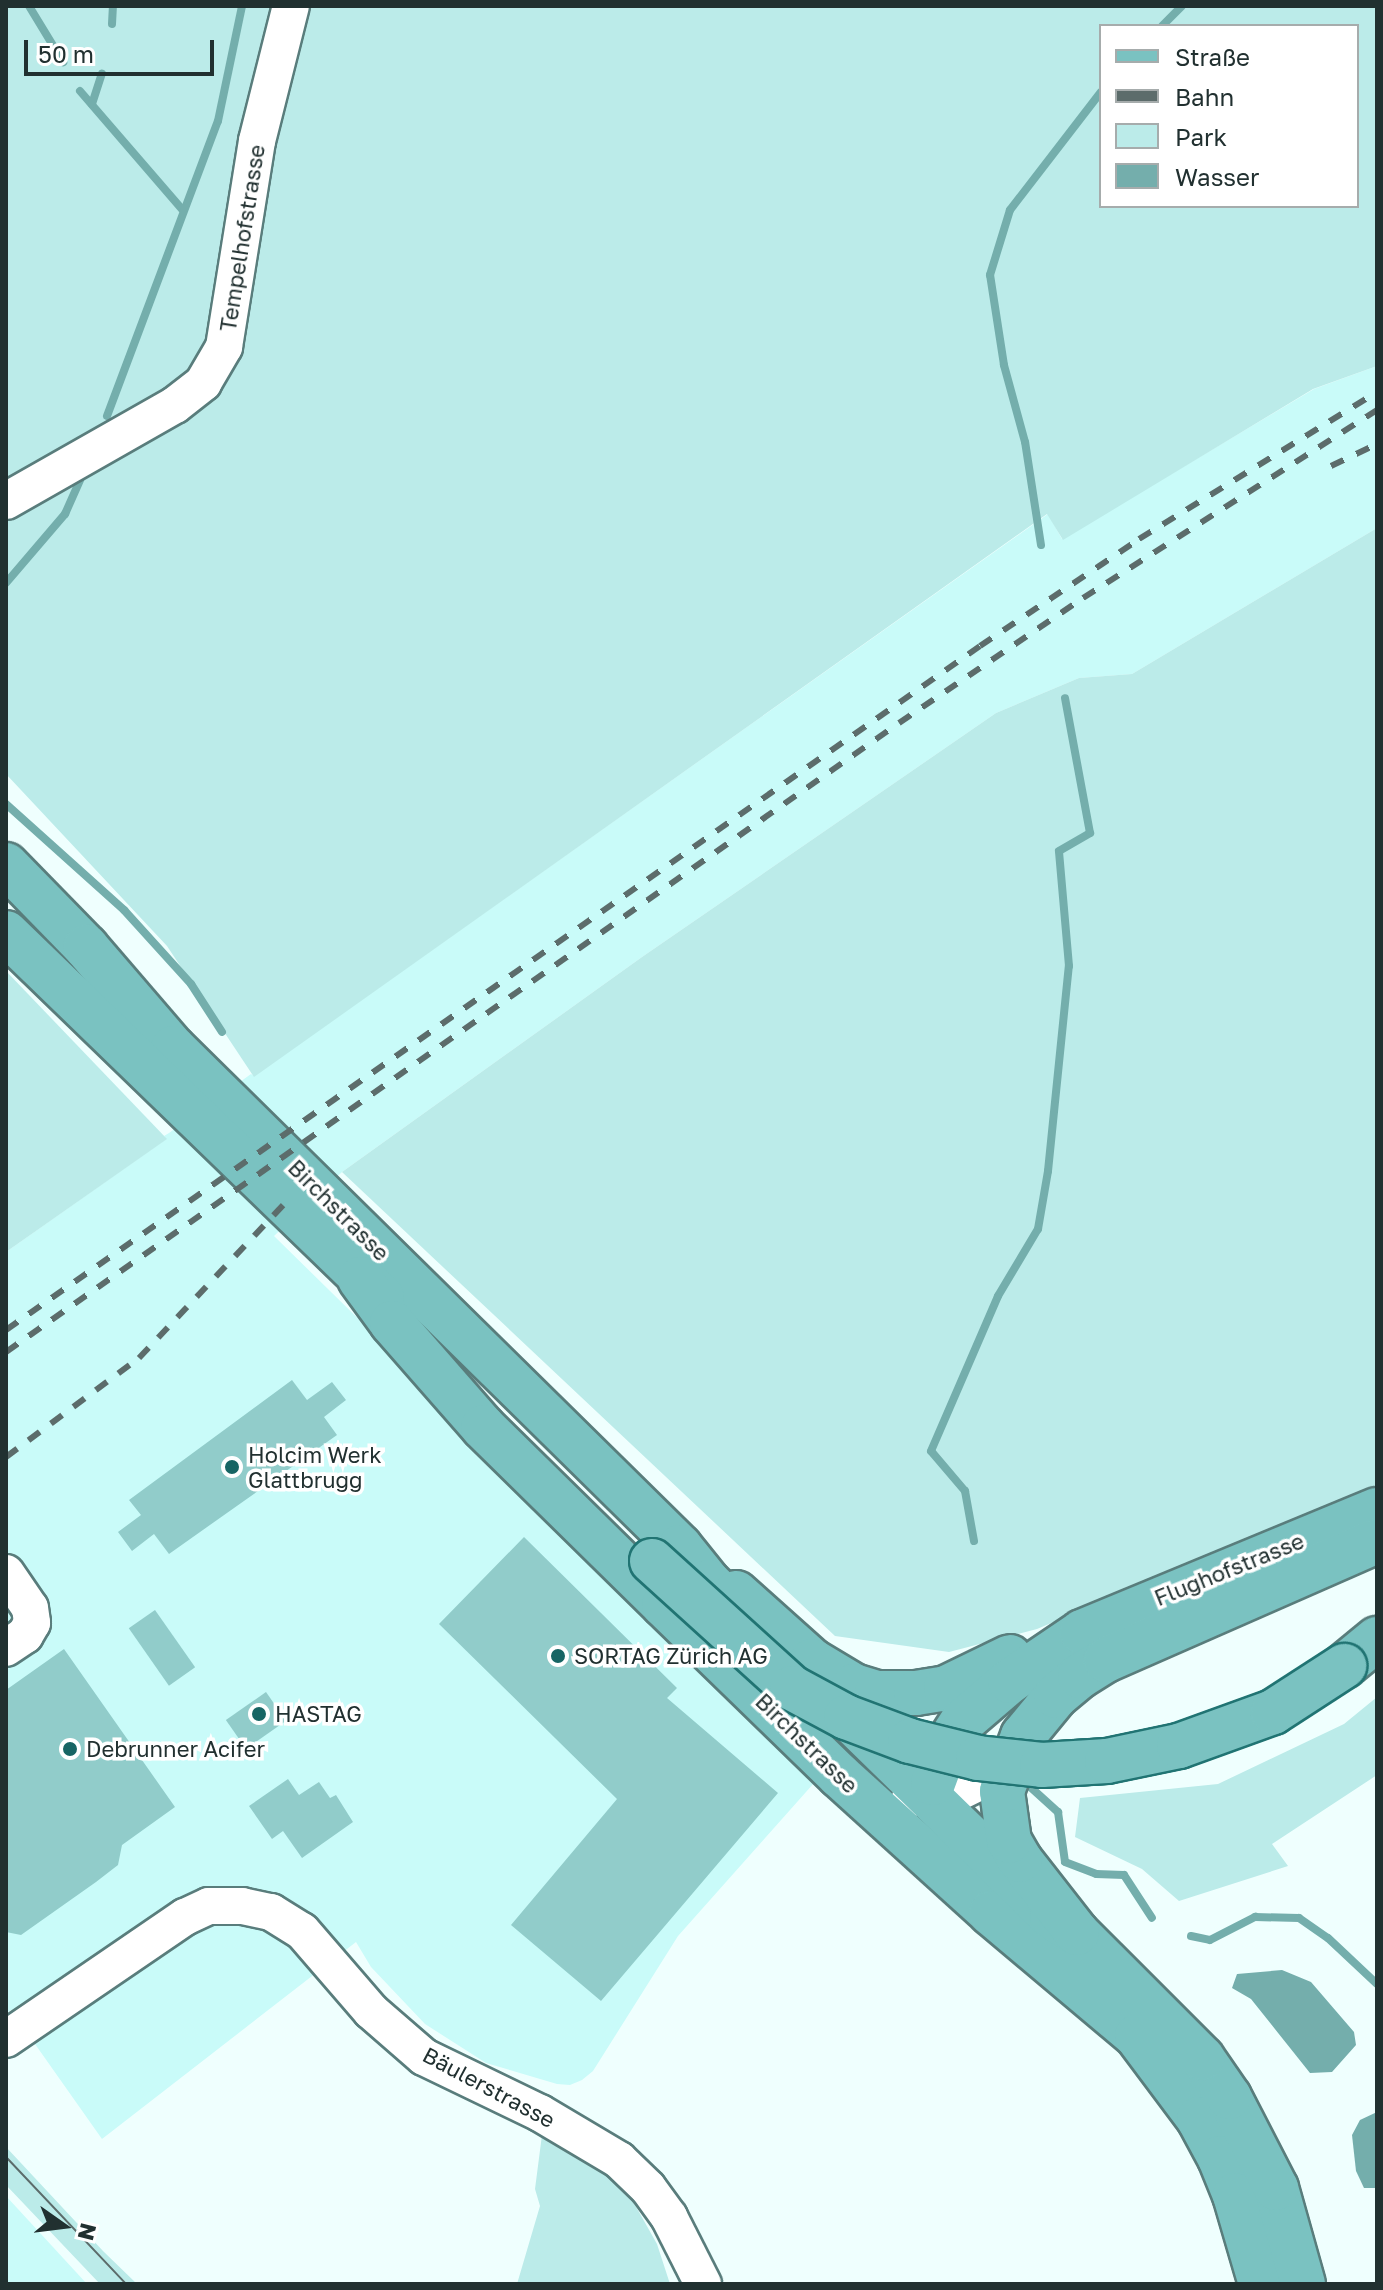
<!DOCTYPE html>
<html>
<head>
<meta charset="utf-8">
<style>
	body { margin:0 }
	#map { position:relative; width:1383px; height:2290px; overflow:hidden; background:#effffe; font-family:"Golos Text",sans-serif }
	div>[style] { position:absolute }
	.built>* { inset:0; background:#c9fbf9 }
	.green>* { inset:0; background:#bbebe9 }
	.water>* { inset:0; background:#74aeac }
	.stream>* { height:8px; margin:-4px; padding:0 4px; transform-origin:4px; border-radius:4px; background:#74aeac }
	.building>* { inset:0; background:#91ccca; transform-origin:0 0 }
	.roads { filter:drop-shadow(2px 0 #597d7c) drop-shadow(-2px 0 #597d7c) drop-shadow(0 2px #597d7c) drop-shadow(0 -2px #597d7c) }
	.minor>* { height:36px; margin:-18px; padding:0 18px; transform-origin:18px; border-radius:18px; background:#fff }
	.major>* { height:44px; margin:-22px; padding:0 22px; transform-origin:22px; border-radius:22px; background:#7ac2c1 }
	.tram>* { height:2px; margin:-1px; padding:0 1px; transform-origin:1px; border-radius:1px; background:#5c6c6b }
	.rail>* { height:6px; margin-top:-3px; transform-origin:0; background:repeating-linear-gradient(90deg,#5c6c6b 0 14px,transparent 0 28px) }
	.bridges { filter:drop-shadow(2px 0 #217473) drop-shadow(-2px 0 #217473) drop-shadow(0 2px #217473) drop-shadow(0 -2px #217473) }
	.major-bridge>* { height:44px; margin:-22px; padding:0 22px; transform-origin:22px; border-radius:22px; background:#7ac2c1 }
	.dots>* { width:22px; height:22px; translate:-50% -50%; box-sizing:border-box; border:4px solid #fff; border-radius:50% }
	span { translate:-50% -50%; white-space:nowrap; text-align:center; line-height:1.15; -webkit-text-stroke:7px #fff; paint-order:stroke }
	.street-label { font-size:22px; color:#213030 }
	.poi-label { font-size:22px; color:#213030 }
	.left { translate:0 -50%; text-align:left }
	.frame { position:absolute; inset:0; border:8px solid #213030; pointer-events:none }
	.legend { position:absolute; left:1099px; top:24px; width:260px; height:184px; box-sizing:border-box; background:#fff; border:2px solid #a6acac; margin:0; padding:10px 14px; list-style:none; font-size:24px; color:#213030 }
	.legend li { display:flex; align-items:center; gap:16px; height:40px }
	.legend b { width:40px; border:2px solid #a6acac }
	.north { position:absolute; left:24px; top:2186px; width:80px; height:80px; -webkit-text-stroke:6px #fff; paint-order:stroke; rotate:104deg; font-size:22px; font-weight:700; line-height:32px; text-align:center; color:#213030 }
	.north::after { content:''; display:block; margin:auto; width:28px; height:36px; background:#213030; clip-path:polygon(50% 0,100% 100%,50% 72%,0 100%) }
	.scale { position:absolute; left:24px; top:40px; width:190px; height:36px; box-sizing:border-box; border:4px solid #213030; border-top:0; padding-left:10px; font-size:24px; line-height:28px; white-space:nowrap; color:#213030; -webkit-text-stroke:6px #fff; paint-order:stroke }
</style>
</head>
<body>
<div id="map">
	<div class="built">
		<i style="clip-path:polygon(1377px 366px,1377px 528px,1132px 674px,1079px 678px,996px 713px,642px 957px,342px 1172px,274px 1236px,822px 1774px,678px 1936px,593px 2071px,582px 2080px,570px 2085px,557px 2084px,486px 2063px,425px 2024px,371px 1967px,356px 1942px,102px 2139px,11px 2010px,6px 2013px,6px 1252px,166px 1139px,164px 1136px,169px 1133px,251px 1074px,254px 1076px,1048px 514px,1062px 539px,1314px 389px)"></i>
		<i style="clip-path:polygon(6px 2196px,87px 2284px,6px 2284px)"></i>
	</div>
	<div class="green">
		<i style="clip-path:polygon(evenodd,6px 6px,1377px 6px,1377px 366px,1313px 389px,1063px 540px,1047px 514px,254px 1077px,167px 946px,6px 774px,6px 6px,1101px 26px,1357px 26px,1357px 206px,1101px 206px,1101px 26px)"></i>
		<i style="clip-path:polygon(1377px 528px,1377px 1493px,1284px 1525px,1037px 1629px,949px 1652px,835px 1636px,342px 1172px,642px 957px,996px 713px,1079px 678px,1132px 674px)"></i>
		<i style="clip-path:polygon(6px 971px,167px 1139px,6px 1252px)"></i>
		<i style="clip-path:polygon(1377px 1697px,1377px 1775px,1272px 1844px,1288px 1866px,1179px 1901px,1142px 1869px,1075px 1837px,1080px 1798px,1218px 1784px,1344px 1724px)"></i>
		<i style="clip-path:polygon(543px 2127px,611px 2174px,630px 2196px,657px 2244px,670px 2284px,517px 2284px,540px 2206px,535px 2189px)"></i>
		<i style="clip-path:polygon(6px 2147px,103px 2251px,137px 2284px,100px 2284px,6px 2185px)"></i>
	</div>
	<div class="water">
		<i style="clip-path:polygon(1282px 1970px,1311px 1982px,1354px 2032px,1356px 2045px,1332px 2072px,1310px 2073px,1251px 1999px,1232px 1988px,1237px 1974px)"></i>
		<i style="clip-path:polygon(1377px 2112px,1377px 2188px,1364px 2188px,1356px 2171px,1352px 2135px,1360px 2120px)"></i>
	</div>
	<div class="stream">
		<i style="left:29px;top:6px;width:66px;rotate:58.7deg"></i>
		<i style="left:112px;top:24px;width:18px;rotate:-87deg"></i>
		<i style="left:1162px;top:26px;width:28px;rotate:-45deg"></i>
		<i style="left:80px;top:91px;width:156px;rotate:49.2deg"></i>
		<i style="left:92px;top:104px;width:32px;rotate:-72deg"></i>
		<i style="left:107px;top:416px;width:315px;rotate:-69.4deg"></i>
		<i style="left:218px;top:121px;width:117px;rotate:-78.2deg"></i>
		<i style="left:1041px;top:545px;width:104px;rotate:-98.8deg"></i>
		<i style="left:1025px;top:442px;width:80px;rotate:-105.3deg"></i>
		<i style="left:1004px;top:365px;width:91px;rotate:-98.8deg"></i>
		<i style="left:990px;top:275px;width:68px;rotate:-72.9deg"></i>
		<i style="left:1010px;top:210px;width:149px;rotate:-52.4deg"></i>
		<i style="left:6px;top:583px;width:91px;rotate:-49.5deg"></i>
		<i style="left:65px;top:514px;width:37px;rotate:-66deg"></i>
		<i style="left:6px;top:804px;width:159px;rotate:41.9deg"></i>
		<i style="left:124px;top:910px;width:100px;rotate:47.8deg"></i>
		<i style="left:191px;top:984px;width:57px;rotate:57.1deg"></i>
		<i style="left:974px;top:1541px;width:51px;rotate:-100.2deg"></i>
		<i style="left:965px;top:1491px;width:52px;rotate:-130.4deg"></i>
		<i style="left:931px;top:1451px;width:169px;rotate:-66.6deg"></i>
		<i style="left:998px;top:1296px;width:78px;rotate:-59.2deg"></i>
		<i style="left:1038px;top:1229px;width:59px;rotate:-80.2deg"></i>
		<i style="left:1048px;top:1171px;width:206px;rotate:-84.2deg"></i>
		<i style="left:1069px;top:966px;width:115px;rotate:-95deg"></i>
		<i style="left:1059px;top:851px;width:36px;rotate:-30deg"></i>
		<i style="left:1090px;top:833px;width:137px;rotate:-100.5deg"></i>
		<i style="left:1027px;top:1784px;width:42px;rotate:42.1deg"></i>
		<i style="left:1058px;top:1812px;width:50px;rotate:82deg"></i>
		<i style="left:1065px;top:1862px;width:33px;rotate:21deg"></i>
		<i style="left:1096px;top:1874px;width:28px;rotate:2deg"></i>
		<i style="left:1124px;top:1875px;width:51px;rotate:56.9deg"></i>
		<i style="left:1191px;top:1936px;width:19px;rotate:12deg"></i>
		<i style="left:1210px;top:1940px;width:51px;rotate:-27.1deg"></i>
		<i style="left:1255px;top:1917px;width:44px;rotate:1.3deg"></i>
		<i style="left:1299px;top:1918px;width:35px;rotate:35deg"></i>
		<i style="left:1328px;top:1938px;width:67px;rotate:43.2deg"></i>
	</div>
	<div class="building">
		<i style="clip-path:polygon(292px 1380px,307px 1400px,332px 1382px,346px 1400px,324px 1417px,337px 1435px,169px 1554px,154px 1534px,132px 1551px,118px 1532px,141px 1515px,129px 1500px)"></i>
		<i style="clip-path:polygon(524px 1537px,677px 1688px,667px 1698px,778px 1793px,601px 2001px,511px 1925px,617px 1799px,439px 1624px)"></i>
		<i style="left:155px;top:1610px;width:70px;height:32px;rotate:55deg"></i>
		<i style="clip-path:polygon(64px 1649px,175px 1807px,122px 1845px,118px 1865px,96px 1882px,21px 1935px,6px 1932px,6px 1690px)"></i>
		<i style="left:266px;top:1692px;width:35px;height:49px;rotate:55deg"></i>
		<i style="clip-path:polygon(288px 1779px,299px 1795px,319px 1782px,330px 1798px,336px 1795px,353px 1822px,302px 1858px,283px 1831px,272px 1839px,249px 1806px)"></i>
	</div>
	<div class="roads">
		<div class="minor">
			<i style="left:6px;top:501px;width:194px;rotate:-29.6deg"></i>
			<i style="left:175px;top:405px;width:36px;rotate:-38deg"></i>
			<i style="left:203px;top:383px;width:42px;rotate:-59.7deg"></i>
			<i style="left:224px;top:347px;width:209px;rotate:-80.9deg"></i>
			<i style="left:257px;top:141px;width:139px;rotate:-75.9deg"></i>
			<i style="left:6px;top:1573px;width:42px;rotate:55.6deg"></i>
			<i style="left:30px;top:1608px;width:15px;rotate:82deg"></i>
			<i style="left:32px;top:1623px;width:14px;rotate:120deg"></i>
			<i style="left:25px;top:1635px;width:23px;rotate:146deg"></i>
			<i style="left:910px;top:1798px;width:45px;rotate:-5.1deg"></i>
			<i style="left:955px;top:1794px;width:61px;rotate:-26.1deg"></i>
			<i style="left:6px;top:2039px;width:217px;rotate:-34.3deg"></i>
			<i style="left:185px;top:1917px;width:26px;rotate:-25deg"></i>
			<i style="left:209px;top:1906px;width:33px"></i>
			<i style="left:242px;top:1906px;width:30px;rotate:12deg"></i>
			<i style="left:271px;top:1912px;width:36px;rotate:32deg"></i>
			<i style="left:302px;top:1931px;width:106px;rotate:49.2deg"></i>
			<i style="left:371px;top:2011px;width:70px;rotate:41deg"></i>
			<i style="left:424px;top:2057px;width:129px;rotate:25.8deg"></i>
			<i style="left:540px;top:2113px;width:92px;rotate:30.7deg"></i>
			<i style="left:619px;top:2160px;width:40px;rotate:44deg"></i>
			<i style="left:648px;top:2188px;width:36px;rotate:54deg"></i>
			<i style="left:669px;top:2217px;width:75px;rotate:63.1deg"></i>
		</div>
		<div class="major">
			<i style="left:6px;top:865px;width:115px;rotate:45.7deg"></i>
			<i style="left:86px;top:947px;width:133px;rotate:49.3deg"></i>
			<i style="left:173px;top:1048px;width:711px;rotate:44.54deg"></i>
			<i style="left:680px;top:1547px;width:45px;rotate:51.3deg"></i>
			<i style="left:708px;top:1582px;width:59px;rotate:43.6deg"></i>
			<i style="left:6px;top:933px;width:523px;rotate:44.07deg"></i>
			<i style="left:360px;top:1279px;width:54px;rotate:54deg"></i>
			<i style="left:392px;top:1323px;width:138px;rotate:48.8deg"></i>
			<i style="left:483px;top:1427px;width:254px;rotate:44.5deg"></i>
			<i style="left:664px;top:1605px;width:245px;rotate:44.2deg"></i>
			<i style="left:840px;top:1776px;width:204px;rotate:42.2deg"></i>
			<i style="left:991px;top:1913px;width:191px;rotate:40.1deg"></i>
			<i style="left:1137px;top:2036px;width:104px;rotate:53.2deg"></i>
			<i style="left:1199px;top:2119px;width:44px;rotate:61.7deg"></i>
			<i style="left:1220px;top:2158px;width:40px;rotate:68deg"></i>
			<i style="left:1235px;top:2195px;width:93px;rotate:73.7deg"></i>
			<i style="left:736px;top:1593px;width:102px;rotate:41.8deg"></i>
			<i style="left:812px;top:1661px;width:49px;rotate:30.8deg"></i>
			<i style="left:854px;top:1686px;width:24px;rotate:17deg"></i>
			<i style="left:877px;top:1693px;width:39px"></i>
			<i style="left:916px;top:1693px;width:30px;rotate:-9deg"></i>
			<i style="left:946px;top:1688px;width:71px;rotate:-25.8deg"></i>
			<i style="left:1344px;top:1666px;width:43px;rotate:-39.3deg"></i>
			<i style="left:843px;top:1713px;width:292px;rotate:44.3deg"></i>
			<i style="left:1052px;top:1917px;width:30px;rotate:33deg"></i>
			<i style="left:933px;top:1783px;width:40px;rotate:-69.8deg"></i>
			<i style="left:947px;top:1745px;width:27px;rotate:-57deg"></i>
			<i style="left:962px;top:1722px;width:63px;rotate:-40.5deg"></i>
			<i style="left:1010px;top:1681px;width:87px;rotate:-34.2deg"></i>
			<i style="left:1082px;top:1632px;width:319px;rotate:-22.5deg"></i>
			<i style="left:1303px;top:2284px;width:100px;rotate:-105.7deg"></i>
			<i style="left:1276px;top:2188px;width:102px;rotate:-117.3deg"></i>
			<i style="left:1229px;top:2097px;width:47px;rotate:-124.7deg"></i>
			<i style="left:1202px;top:2058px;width:177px;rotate:-135deg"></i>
			<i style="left:1077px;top:1933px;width:93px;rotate:-128deg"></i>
			<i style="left:1020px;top:1860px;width:22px;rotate:-120deg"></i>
			<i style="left:1009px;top:1841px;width:50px;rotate:-98deg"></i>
			<i style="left:1002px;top:1791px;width:59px;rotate:-69.1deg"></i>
			<i style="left:1023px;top:1736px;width:52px;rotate:-50.5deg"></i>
			<i style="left:1056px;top:1696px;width:31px;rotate:-40deg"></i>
			<i style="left:1080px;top:1676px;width:31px;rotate:-32deg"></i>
			<i style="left:1106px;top:1660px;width:296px;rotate:-23.7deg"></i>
		</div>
	</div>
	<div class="tram">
		<i style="left:6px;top:2157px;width:175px;rotate:46.6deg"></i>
	</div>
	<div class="rail">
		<i style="left:1331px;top:466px;width:51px;rotate:-25.6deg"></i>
		<i style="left:6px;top:1330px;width:1190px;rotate:-35.08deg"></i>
		<i style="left:980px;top:646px;width:192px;rotate:-33.9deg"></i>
		<i style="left:1139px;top:539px;width:280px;rotate:-31.7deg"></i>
		<i style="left:6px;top:1352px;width:1092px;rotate:-35.16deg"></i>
		<i style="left:899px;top:723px;width:222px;rotate:-34.2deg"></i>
		<i style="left:1083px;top:598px;width:349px;rotate:-32.6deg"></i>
		<i style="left:6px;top:1457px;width:166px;rotate:-36.7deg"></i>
		<i style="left:139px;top:1358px;width:217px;rotate:-46.7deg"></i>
	</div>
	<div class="bridges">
		<div class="major-bridge">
			<i style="left:652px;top:1561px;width:189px;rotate:42.2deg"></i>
			<i style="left:792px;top:1688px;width:61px;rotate:28.2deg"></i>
			<i style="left:846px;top:1717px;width:68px;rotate:20.6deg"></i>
			<i style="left:910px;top:1741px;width:70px;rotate:14deg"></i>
			<i style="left:978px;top:1758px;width:64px;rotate:6.2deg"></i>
			<i style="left:1042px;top:1765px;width:65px;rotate:-3.5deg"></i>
			<i style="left:1107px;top:1761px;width:74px;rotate:-11.8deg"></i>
			<i style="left:1179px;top:1746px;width:100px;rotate:-19.9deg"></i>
			<i style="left:1273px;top:1712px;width:85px;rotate:-32.9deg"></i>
		</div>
	</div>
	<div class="dots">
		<i style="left:232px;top:1467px;background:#176564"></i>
		<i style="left:558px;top:1656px;background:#176564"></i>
		<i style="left:259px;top:1714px;background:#176564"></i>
		<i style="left:70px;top:1749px;background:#176564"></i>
	</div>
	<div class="street-label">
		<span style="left:242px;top:238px;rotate:-81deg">Tempelhofstrasse</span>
		<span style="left:339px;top:1210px;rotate:45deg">Birchstrasse</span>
		<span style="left:1229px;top:1569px;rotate:-22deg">Flughofstrasse</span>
		<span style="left:807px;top:1743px;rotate:44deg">Birchstrasse</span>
		<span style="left:489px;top:2087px;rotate:28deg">Bäulerstrasse</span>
	</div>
	<div class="poi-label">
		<span class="left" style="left:248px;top:1467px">Holcim Werk<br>Glattbrugg</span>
		<span class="left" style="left:574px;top:1656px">SORTAG Zürich AG</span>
		<span class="left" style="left:275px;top:1714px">HASTAG</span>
		<span class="left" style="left:86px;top:1749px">Debrunner Acifer</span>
	</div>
	<div class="frame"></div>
	<ul class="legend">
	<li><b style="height:10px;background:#7ac2c1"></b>Straße</li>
	<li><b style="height:10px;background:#5c6c6b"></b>Bahn</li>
	<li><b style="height:22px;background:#bbebe9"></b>Park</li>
	<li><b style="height:22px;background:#74aeac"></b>Wasser</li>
	</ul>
	<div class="north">N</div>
	<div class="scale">50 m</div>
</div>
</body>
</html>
